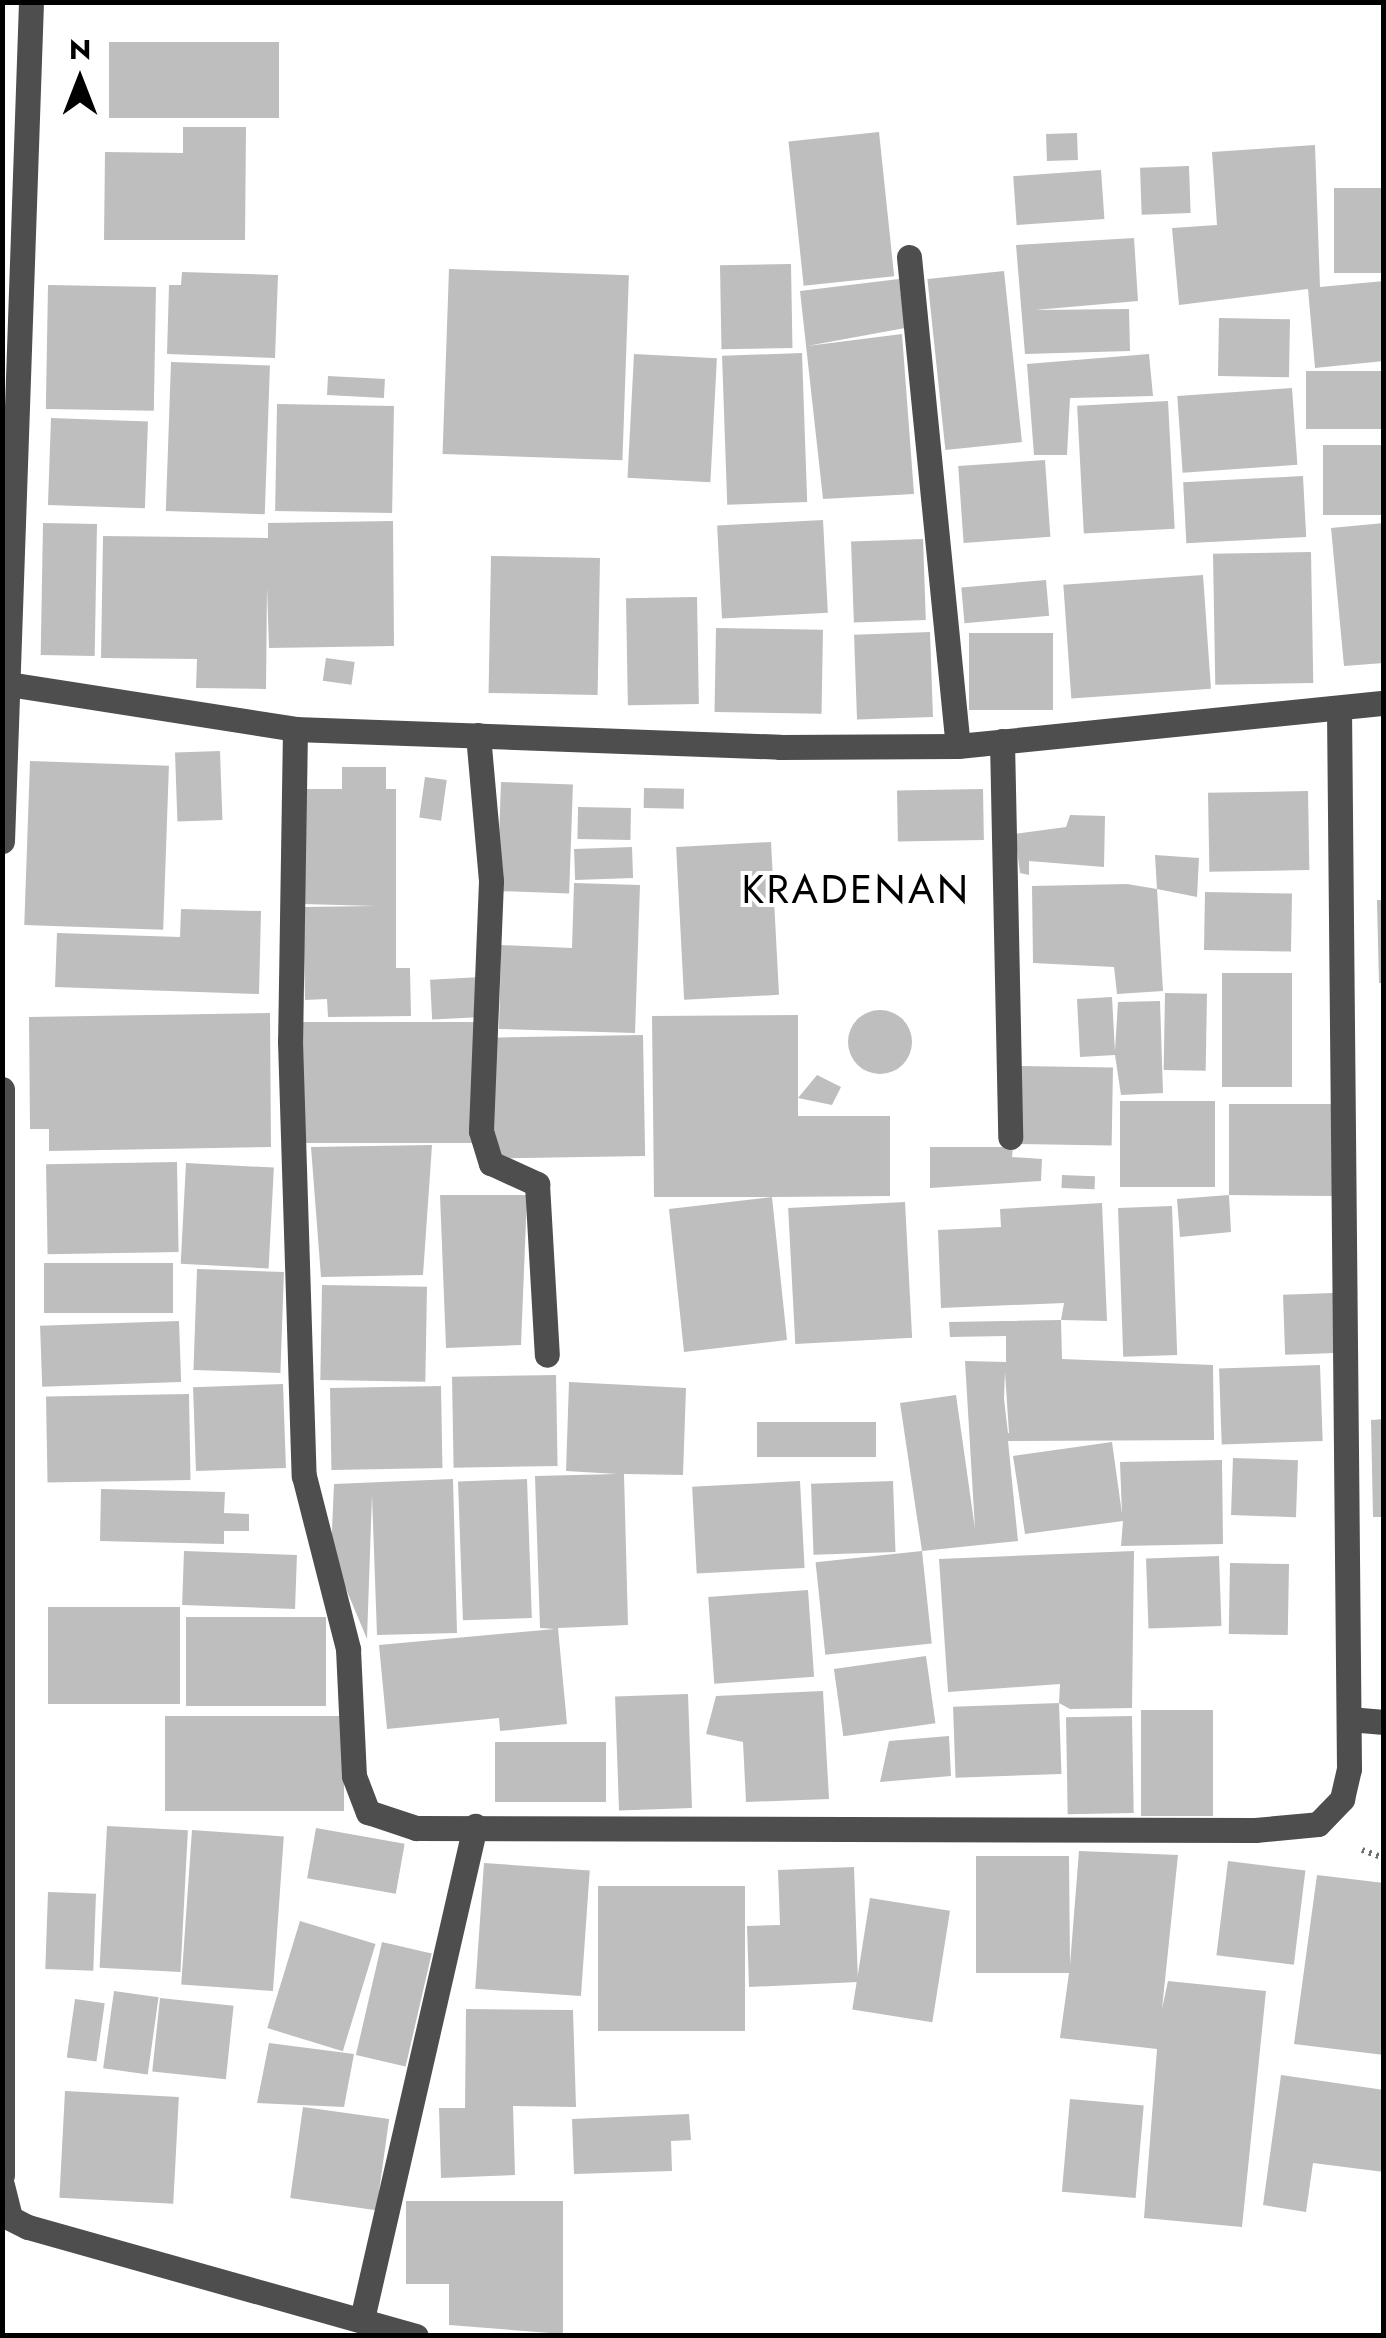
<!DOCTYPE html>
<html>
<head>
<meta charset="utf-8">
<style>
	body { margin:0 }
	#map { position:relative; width:1386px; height:2338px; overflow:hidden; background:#fff; font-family:Jost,sans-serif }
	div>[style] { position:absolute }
	.building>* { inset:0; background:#bebebe; transform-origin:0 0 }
	.round { border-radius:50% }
	.path>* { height:6px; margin-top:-3px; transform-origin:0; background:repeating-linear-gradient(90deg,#707070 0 2.5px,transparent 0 7.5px) }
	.minor>* { height:25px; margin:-12.5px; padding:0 12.5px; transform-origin:12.5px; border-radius:12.5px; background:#4e4e4e }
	span { translate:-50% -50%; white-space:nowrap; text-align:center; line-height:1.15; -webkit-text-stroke:8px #fff; paint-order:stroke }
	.quarter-label { font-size:40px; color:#000; letter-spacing:2.5px }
	.frame { position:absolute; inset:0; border:5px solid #000; pointer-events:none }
	.north { position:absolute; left:30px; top:30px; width:100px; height:100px; -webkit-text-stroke:8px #fff; paint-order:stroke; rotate:0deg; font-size:28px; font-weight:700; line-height:40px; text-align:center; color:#000 }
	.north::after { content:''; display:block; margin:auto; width:35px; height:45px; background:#000; clip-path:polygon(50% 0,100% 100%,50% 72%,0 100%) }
</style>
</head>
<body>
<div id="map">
	<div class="building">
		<i style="left:109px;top:42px;width:170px;height:76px"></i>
		<i style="clip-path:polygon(183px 127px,246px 127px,245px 240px,104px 240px,105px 152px,183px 153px)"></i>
		<i style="left:879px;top:132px;width:145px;height:91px;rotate:84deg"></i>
		<i style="left:1077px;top:133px;width:27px;height:31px;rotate:88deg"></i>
		<i style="clip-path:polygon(1315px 145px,1320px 287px,1384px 281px,1384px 361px,1315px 368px,1308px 289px,1179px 305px,1172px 228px,1217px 225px,1212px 152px)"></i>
		<i style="left:1189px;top:166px;width:47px;height:49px;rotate:88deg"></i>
		<i style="left:1101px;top:170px;width:49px;height:88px;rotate:86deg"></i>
		<i style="left:1384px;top:188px;width:85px;height:50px;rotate:90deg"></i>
		<i style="clip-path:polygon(1134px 238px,1138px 301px,1035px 310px,1129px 309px,1130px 351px,1025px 354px,1016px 245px)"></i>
		<i style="left:791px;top:264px;width:84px;height:71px;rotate:89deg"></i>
		<i style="left:449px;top:269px;width:180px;height:185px;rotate:2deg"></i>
		<i style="left:1004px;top:271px;width:172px;height:77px;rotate:84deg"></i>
		<i style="clip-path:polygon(182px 272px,278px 275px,275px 358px,167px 354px,169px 285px,181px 285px)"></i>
		<i style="clip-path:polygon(899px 279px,905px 328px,807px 346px,902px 334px,914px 494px,823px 499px,800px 291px)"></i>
		<i style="left:48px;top:285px;width:108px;height:124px;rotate:1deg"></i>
		<i style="left:1219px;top:318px;width:71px;height:58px;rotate:1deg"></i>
		<i style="left:802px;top:353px;width:149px;height:80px;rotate:88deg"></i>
		<i style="left:634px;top:354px;width:83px;height:124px;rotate:3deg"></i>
		<i style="clip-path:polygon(1149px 354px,1153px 396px,1070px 398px,1067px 455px,1034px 455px,1027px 364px)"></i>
		<i style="left:171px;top:362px;width:99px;height:149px;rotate:2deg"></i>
		<i style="left:1384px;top:371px;width:58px;height:78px;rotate:90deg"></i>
		<i style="left:328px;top:376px;width:57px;height:19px;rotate:3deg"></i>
		<i style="left:1292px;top:388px;width:77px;height:115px;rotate:86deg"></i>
		<i style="left:1168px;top:401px;width:128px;height:91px;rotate:87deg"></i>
		<i style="left:277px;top:404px;width:117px;height:107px;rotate:1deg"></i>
		<i style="left:51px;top:418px;width:97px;height:87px;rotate:2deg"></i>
		<i style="left:1384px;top:445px;width:70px;height:61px;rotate:90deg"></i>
		<i style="left:1045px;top:460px;width:77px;height:87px;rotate:86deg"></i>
		<i style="left:1303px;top:476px;width:61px;height:120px;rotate:87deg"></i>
		<i style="left:823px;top:520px;width:93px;height:106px;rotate:87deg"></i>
		<i style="clip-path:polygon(393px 521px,394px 646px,269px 648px,267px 587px,266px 689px,196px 688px,197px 659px,101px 658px,103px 536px,268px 538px,268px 523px)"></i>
		<i style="left:43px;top:523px;width:54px;height:132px;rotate:1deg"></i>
		<i style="clip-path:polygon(1384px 523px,1384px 663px,1344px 666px,1331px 528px)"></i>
		<i style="left:923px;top:539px;width:81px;height:72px;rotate:88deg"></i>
		<i style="left:1311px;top:552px;width:131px;height:98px;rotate:89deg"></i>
		<i style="left:491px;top:556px;width:109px;height:137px;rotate:1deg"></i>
		<i style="left:1203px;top:575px;width:114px;height:140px;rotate:86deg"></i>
		<i style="left:1046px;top:580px;width:36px;height:85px;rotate:85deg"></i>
		<i style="left:697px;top:597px;width:107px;height:71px;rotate:89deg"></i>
		<i style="left:716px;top:628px;width:107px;height:84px;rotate:1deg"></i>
		<i style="left:930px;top:632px;width:85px;height:76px;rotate:88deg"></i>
		<i style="left:969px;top:633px;width:84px;height:77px"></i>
		<i style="left:326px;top:658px;width:29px;height:23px;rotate:8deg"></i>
		<i style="left:220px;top:751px;width:69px;height:45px;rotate:88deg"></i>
		<i style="left:30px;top:761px;width:139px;height:164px;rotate:2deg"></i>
		<i style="clip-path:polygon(342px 767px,386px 767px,386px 789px,396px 789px,396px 968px,410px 968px,411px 1016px,328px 1017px,327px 999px,305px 1000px,303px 907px,376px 906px,303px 904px,303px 789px,342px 789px)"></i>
		<i style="left:425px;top:777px;width:22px;height:41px;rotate:8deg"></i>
		<i style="left:501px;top:782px;width:72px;height:109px;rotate:2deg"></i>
		<i style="left:644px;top:788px;width:40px;height:20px;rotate:1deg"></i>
		<i style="left:983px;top:789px;width:51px;height:86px;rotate:89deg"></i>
		<i style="left:1308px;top:791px;width:79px;height:100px;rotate:89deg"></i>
		<i style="left:578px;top:807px;width:53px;height:32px;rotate:1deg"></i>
		<i style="clip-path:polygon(1070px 815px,1105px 816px,1104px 867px,1029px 861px,1029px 875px,1020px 873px,1015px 834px,1066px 827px)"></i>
		<i style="left:771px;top:842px;width:153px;height:95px;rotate:87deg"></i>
		<i style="left:632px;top:847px;width:31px;height:58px;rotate:88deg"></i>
		<i style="clip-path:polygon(1155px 855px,1199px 858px,1197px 897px,1157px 889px)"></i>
		<i style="clip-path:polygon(574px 883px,640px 885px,635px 1033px,499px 1029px,501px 945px,572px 948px)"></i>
		<i style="clip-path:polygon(1127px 884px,1157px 889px,1163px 991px,1117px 994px,1114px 967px,1033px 963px,1032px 886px)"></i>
		<i style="left:1205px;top:892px;width:87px;height:58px;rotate:1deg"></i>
		<i style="clip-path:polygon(1377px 900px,1384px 900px,1384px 983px,1379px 983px)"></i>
		<i style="clip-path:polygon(181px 909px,261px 911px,259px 994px,55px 987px,57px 933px,180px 937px)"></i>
		<i style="left:1222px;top:973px;width:70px;height:114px"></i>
		<i style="left:481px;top:977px;width:40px;height:51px;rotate:87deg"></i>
		<i style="left:1165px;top:993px;width:42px;height:77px;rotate:1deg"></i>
		<i style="clip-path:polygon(1112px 997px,1115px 1051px,1118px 1002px,1160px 1001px,1163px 1093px,1121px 1095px,1115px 1055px,1080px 1057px,1077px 999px)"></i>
		<i class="round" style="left:848px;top:1010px;width:64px;height:64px"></i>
		<i style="clip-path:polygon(270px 1013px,271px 1147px,49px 1151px,49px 1129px,30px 1129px,29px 1017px)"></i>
		<i style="clip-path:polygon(798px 1015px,798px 1116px,890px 1116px,890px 1196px,772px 1197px,787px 1340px,684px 1352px,669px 1209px,772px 1197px,654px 1197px,652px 1016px)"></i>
		<i style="left:301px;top:1022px;width:177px;height:121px"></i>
		<i style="left:643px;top:1035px;width:121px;height:151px;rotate:89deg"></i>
		<i style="left:1020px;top:1066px;width:93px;height:78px;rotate:1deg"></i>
		<i style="clip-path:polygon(817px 1075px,841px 1087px,832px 1105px,798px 1098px)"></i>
		<i style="left:1120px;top:1101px;width:95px;height:86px"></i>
		<i style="clip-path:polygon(1229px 1104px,1333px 1104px,1332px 1196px,1229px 1195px,1231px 1232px,1180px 1237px,1177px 1199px,1229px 1195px)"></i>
		<i style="clip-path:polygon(432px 1145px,423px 1275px,321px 1277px,311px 1147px)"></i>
		<i style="clip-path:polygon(930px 1147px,1013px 1147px,1012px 1157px,1042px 1159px,1041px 1181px,930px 1188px)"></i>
		<i style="left:177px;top:1162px;width:90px;height:131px;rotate:89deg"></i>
		<i style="left:186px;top:1163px;width:88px;height:101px;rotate:3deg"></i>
		<i style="left:1062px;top:1175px;width:33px;height:13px;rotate:2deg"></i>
		<i style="clip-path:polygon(440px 1195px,527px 1195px,521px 1345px,446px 1348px)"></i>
		<i style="left:905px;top:1202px;width:136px;height:117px;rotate:87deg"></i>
		<i style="clip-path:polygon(1102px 1203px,1107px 1321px,1061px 1320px,1064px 1303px,941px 1308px,938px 1230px,1001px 1227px,1000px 1209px)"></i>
		<i style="left:1172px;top:1206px;width:149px;height:54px;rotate:88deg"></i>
		<i style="left:173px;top:1263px;width:50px;height:129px;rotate:90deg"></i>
		<i style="left:197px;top:1269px;width:87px;height:101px;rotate:2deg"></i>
		<i style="left:322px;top:1285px;width:105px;height:95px;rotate:1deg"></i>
		<i style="left:1333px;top:1293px;width:60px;height:50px;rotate:88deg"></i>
		<i style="clip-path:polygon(evenodd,1061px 1320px,1062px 1359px,1213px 1365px,1214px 1440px,1008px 1441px,1018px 1541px,922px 1551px,900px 1403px,956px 1395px,975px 1529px,965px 1361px,1006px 1362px,1006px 1336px,950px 1337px,949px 1322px,1061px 1320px,1005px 1372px,1009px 1433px,1008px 1433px,1004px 1399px,1005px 1372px)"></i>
		<i style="left:179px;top:1321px;width:61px;height:139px;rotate:88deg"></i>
		<i style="left:1320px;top:1365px;width:76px;height:101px;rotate:88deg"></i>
		<i style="left:556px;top:1375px;width:91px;height:104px;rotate:89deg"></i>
		<i style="clip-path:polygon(569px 1382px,686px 1388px,683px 1475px,624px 1474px,628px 1625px,558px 1628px,567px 1724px,500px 1731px,499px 1718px,387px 1729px,379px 1645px,555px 1629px,540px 1628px,535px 1476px,617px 1474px,566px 1471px)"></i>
		<i style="left:283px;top:1384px;width:84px;height:90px;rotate:88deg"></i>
		<i style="left:441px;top:1386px;width:82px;height:111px;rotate:89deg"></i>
		<i style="left:189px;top:1394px;width:86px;height:143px;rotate:89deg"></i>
		<i style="clip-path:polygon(1384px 1419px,1384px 1517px,1373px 1517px,1371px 1420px)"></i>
		<i style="left:757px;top:1422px;width:119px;height:35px"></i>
		<i style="clip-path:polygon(1112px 1442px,1122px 1514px,1120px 1462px,1222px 1460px,1223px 1544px,1121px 1546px,1123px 1521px,1025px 1534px,1013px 1456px)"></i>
		<i style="left:1233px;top:1458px;width:65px;height:57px;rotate:2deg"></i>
		<i style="clip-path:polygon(453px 1479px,457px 1633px,377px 1635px,372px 1495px,367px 1639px,331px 1553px,334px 1484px)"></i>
		<i style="left:527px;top:1479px;width:139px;height:69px;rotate:88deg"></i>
		<i style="left:800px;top:1481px;width:87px;height:108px;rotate:87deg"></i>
		<i style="left:893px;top:1481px;width:71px;height:82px;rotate:88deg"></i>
		<i style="clip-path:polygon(101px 1489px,225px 1492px,224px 1513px,249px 1514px,249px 1531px,224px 1531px,224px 1544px,100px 1541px)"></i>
		<i style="left:184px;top:1551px;width:113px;height:54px;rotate:2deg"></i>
		<i style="left:922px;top:1551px;width:93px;height:107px;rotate:84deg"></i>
		<i style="clip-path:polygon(1134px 1551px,1132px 1708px,1070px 1709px,1059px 1703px,1060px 1684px,948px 1692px,939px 1559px)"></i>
		<i style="left:1219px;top:1556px;width:70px;height:73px;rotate:88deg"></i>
		<i style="left:1230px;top:1563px;width:59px;height:71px;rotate:1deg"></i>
		<i style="left:808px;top:1590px;width:87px;height:100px;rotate:86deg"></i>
		<i style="left:48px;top:1607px;width:132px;height:97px"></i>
		<i style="left:186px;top:1617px;width:140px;height:89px"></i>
		<i style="left:926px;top:1656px;width:68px;height:93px;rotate:82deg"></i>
		<i style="clip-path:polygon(823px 1691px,829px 1799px,746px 1802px,743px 1742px,706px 1734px,716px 1696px)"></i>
		<i style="left:688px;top:1694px;width:114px;height:73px;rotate:88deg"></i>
		<i style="left:1059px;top:1703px;width:71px;height:106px;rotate:88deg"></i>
		<i style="left:1141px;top:1710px;width:72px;height:106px"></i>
		<i style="left:344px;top:1716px;width:95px;height:179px;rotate:90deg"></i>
		<i style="left:1132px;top:1716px;width:97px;height:66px;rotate:89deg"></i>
		<i style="clip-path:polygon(949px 1736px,951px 1776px,880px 1782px,889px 1741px)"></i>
		<i style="left:495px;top:1742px;width:111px;height:60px"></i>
		<i style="left:107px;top:1826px;width:81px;height:142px;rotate:3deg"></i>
		<i style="left:316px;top:1828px;width:90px;height:51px;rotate:10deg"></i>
		<i style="left:192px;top:1830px;width:92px;height:155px;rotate:4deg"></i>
		<i style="clip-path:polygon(1079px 1851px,1178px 1855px,1162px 2009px,1168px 1981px,1266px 1991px,1242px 2227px,1144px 2218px,1157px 2049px,1060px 2038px,1069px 1973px,976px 1973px,976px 1856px,1069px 1856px,1070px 1965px)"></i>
		<i style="left:1228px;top:1861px;width:78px;height:95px;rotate:7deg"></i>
		<i style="left:484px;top:1863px;width:106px;height:126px;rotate:4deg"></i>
		<i style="clip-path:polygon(854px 1867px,858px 1982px,749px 1987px,747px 1926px,780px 1925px,778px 1870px)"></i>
		<i style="clip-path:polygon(1317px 1875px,1384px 1883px,1384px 2055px,1294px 2044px)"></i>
		<i style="left:598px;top:1886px;width:147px;height:145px"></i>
		<i style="left:48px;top:1892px;width:48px;height:77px;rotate:2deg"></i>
		<i style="left:870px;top:1898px;width:81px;height:113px;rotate:9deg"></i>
		<i style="left:300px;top:1921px;width:79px;height:112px;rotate:17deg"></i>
		<i style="left:382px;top:1942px;width:51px;height:116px;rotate:13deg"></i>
		<i style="left:114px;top:1991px;width:45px;height:78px;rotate:8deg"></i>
		<i style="left:160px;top:1998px;width:74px;height:74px;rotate:6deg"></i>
		<i style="left:75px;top:1999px;width:30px;height:59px;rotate:8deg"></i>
		<i style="clip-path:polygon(466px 2009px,573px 2010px,576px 2107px,513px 2106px,515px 2175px,441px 2178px,439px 2108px,465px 2108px)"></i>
		<i style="clip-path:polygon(269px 2043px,354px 2054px,344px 2107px,257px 2103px)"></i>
		<i style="clip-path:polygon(1281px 2075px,1384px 2090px,1384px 2172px,1313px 2163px,1306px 2212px,1263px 2205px)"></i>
		<i style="left:65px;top:2091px;width:114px;height:107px;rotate:3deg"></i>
		<i style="left:1070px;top:2099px;width:74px;height:93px;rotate:5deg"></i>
		<i style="left:303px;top:2107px;width:87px;height:92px;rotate:8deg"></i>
		<i style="clip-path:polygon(689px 2114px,691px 2140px,671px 2141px,672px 2171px,574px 2174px,572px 2119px)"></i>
		<i style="clip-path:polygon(406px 2201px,563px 2201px,563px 2334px,449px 2325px,449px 2284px,406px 2284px)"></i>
	</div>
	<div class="path">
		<i style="left:1362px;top:1850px;width:23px;rotate:20deg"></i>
	</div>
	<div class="minor">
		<i style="left:909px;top:257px;width:491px;rotate:84.3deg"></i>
		<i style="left:2px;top:683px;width:297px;rotate:8.9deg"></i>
		<i style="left:295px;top:729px;width:485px;rotate:2.1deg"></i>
		<i style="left:780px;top:747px;width:178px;rotate:-0.3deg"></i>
		<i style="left:958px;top:746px;width:428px;rotate:-5.8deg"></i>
		<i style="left:295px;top:729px;width:312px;rotate:90.9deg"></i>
		<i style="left:290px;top:1041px;width:435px;rotate:88.2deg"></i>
		<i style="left:304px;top:1476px;width:179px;rotate:75.7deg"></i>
		<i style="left:348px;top:1649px;width:127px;rotate:87.3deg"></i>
		<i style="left:354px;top:1776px;width:39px;rotate:69deg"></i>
		<i style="left:368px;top:1812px;width:51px;rotate:18.4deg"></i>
		<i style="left:416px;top:1828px;width:839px;rotate:0.14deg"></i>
		<i style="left:1255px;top:1830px;width:63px;rotate:-5.4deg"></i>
		<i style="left:1318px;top:1824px;width:35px;rotate:-46deg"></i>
		<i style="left:1342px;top:1799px;width:31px;rotate:-77deg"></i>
		<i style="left:1349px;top:1769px;width:1060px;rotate:-90.54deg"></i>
		<i style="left:478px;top:735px;width:147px;rotate:84.9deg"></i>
		<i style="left:491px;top:881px;width:250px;rotate:92.3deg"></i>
		<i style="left:481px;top:1131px;width:34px;rotate:73deg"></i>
		<i style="left:491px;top:1163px;width:51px;rotate:24.5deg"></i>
		<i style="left:537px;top:1184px;width:171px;rotate:86.7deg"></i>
		<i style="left:1002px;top:741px;width:396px;rotate:88.8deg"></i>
		<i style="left:2px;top:841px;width:840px;rotate:-88.02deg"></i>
		<i style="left:2px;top:1089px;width:1086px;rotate:90deg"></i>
		<i style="left:1349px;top:1719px;width:35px;rotate:5deg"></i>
		<i style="left:2px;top:2185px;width:34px;rotate:76deg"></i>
		<i style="left:10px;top:2218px;width:20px;rotate:27deg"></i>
		<i style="left:28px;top:2227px;width:403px;rotate:15.7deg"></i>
		<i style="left:362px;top:2319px;width:506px;rotate:-77.09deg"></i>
	</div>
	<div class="quarter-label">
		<span style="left:856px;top:889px">KRADENAN</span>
	</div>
	<div class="frame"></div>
	<div class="north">N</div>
</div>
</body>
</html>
